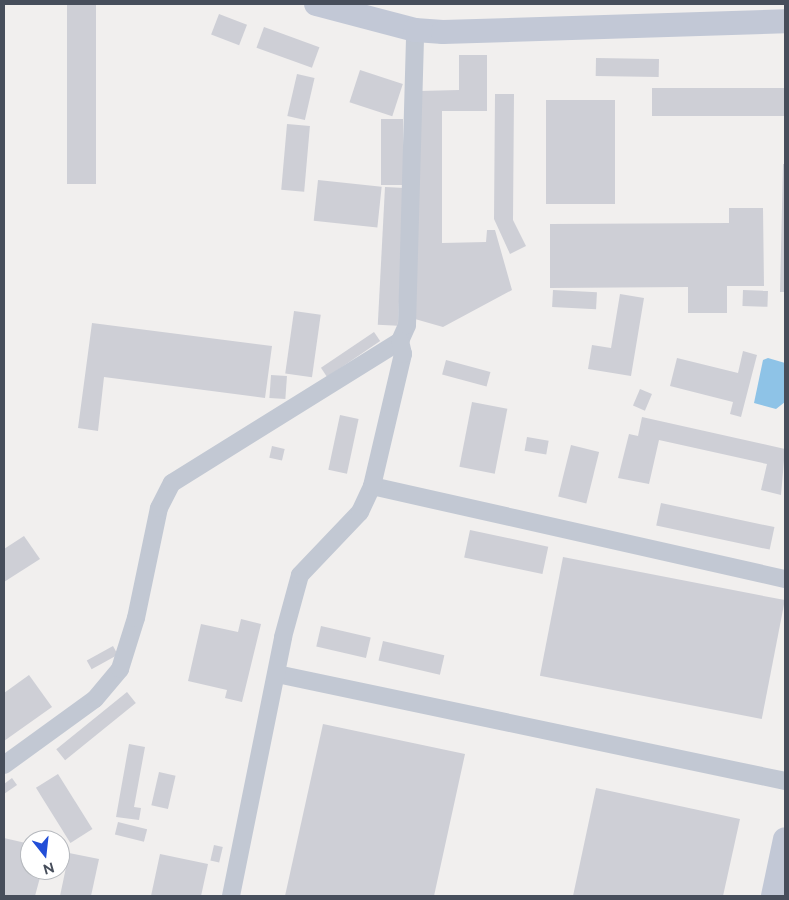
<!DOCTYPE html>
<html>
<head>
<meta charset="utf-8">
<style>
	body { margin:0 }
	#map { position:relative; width:789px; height:900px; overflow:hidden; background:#f1efee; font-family:Raleway,sans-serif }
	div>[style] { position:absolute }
	.water>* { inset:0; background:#8ec3e7 }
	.building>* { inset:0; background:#cecfd6; transform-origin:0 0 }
	.street>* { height:18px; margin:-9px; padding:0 9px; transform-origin:9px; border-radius:9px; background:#c2c8d3 }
	.secondary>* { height:24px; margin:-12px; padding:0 12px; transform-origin:12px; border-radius:12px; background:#c2c8d6 }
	span { translate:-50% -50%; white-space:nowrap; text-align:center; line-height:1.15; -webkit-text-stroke:4px #fff; paint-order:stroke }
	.frame { position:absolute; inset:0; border:5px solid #474e5b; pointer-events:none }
	.north { position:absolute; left:20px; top:830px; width:50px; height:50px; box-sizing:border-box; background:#fff; border:1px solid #b5b8bd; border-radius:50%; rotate:164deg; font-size:14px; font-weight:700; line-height:20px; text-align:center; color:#474e5b }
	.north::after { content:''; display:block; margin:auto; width:18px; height:22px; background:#224ed7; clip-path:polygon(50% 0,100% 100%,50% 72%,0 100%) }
</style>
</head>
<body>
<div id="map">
	<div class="water">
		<i style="clip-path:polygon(768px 358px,785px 363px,785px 402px,776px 409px,754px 403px,763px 360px)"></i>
	</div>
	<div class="building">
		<i style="left:67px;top:4px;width:29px;height:180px"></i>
		<i style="left:219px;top:14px;width:30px;height:22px;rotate:21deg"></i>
		<i style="left:264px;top:27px;width:59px;height:22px;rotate:20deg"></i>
		<i style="clip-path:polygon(459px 55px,487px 55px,487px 111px,442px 111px,442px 243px,486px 242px,487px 230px,495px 230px,512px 290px,443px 327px,415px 319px,419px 91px,459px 90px)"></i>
		<i style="left:596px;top:58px;width:63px;height:18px;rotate:1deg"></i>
		<i style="left:360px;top:70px;width:45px;height:34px;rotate:18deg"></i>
		<i style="left:297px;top:74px;width:18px;height:43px;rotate:13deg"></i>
		<i style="left:652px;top:88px;width:133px;height:28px"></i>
		<i style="clip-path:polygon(495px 94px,514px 94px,513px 220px,526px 246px,510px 254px,494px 219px)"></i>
		<i style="left:546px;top:100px;width:69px;height:104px"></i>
		<i style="left:381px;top:119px;width:22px;height:66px"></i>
		<i style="left:287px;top:124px;width:23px;height:66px;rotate:5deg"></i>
		<i style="clip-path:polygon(783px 164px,785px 164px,785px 292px,780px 292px)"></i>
		<i style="left:318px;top:180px;width:64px;height:41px;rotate:6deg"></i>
		<i style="left:385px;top:187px;width:20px;height:138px;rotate:3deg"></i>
		<i style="clip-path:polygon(729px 208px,763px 208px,764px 286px,727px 286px,727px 313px,688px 313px,688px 287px,550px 288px,550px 224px,729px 223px)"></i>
		<i style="left:553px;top:290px;width:44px;height:17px;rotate:3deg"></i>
		<i style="left:743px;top:290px;width:25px;height:16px;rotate:2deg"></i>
		<i style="clip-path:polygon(620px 294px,644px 298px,631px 376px,588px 369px,592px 345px,611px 348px)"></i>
		<i style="left:294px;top:311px;width:27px;height:63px;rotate:8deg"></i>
		<i style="clip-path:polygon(92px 323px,272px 346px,265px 398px,104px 377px,98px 431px,78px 428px)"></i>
		<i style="left:374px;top:332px;width:11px;height:64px;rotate:56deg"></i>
		<i style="clip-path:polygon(743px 351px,757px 355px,741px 417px,730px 414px,733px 402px,670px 386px,677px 358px,738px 373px)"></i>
		<i style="left:446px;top:360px;width:46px;height:15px;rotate:15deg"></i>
		<i style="left:271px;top:375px;width:16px;height:23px;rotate:4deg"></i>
		<i style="left:640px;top:389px;width:13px;height:18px;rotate:23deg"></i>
		<i style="left:472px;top:402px;width:36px;height:66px;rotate:11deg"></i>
		<i style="left:340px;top:415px;width:19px;height:56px;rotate:12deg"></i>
		<i style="clip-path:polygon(642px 417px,785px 449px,781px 495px,761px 490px,767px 464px,659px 440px,649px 484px,618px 478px,629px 434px,638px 436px)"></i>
		<i style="left:527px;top:437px;width:22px;height:14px;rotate:10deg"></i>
		<i style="left:571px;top:445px;width:29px;height:53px;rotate:14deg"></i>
		<i style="left:272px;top:446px;width:13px;height:12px;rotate:13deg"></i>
		<i style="left:661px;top:503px;width:116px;height:23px;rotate:12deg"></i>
		<i style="left:470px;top:530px;width:80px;height:28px;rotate:12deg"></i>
		<i style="clip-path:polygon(24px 536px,40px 559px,4px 582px,4px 549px)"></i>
		<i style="left:563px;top:557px;width:226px;height:121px;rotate:11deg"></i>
		<i style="clip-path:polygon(241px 619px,261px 624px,242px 702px,225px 698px,227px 690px,188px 681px,201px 624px,238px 632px)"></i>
		<i style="left:321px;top:626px;width:51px;height:21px;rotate:13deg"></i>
		<i style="left:383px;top:641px;width:63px;height:20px;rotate:13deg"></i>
		<i style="left:113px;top:646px;width:10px;height:30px;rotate:61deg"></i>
		<i style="clip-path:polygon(29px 675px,52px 707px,4px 741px,4px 693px)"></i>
		<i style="left:127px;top:692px;width:14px;height:91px;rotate:51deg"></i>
		<i style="clip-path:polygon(323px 724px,465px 754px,434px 896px,285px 896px)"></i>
		<i style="clip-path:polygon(129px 744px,145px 747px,134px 807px,141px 808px,139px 820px,116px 817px)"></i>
		<i style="left:159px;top:772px;width:17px;height:34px;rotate:13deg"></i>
		<i style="left:58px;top:774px;width:65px;height:26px;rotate:58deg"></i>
		<i style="clip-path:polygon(12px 778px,17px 785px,4px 794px,4px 784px)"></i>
		<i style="clip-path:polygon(596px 788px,740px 819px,723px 896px,573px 896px)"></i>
		<i style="left:118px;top:822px;width:30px;height:13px;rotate:14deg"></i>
		<i style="clip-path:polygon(4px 838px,30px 844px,30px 870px,42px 870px,35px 896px,4px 896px)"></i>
		<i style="left:214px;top:845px;width:9px;height:16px;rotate:13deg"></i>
		<i style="clip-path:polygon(69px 853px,99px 859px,91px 896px,60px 896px)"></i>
		<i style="clip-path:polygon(160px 854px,208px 864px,201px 896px,151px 896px)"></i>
	</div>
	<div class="street">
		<i style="left:372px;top:486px;width:423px;rotate:12.7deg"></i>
		<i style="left:277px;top:674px;width:519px;rotate:11.89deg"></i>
		<i style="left:4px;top:765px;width:112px;rotate:-36deg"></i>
		<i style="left:95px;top:699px;width:39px;rotate:-50deg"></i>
		<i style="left:120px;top:669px;width:53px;rotate:-72.6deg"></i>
		<i style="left:136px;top:618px;width:112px;rotate:-78.2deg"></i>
		<i style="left:159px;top:508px;width:28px;rotate:-63deg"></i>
		<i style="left:172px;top:483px;width:269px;rotate:-31.9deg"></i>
		<i style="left:400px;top:341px;width:17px;rotate:-66deg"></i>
		<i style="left:407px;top:325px;width:295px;rotate:-88.4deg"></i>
		<i style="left:231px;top:896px;width:264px;rotate:-78.6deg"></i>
		<i style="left:283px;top:637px;width:64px;rotate:-74.7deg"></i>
		<i style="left:300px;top:575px;width:87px;rotate:-46.4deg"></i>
		<i style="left:360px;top:512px;width:29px;rotate:-65deg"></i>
		<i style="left:372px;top:486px;width:136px;rotate:-76.8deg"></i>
		<i style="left:403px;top:354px;width:13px;rotate:-103deg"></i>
	</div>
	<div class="secondary">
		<i style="left:316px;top:4px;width:102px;rotate:14.7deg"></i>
		<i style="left:415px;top:30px;width:28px;rotate:4deg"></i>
		<i style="left:443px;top:32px;width:342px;rotate:-1.8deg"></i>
		<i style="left:773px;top:896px;width:58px;rotate:-78.1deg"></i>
	</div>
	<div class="frame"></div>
	<div class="north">N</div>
</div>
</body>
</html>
